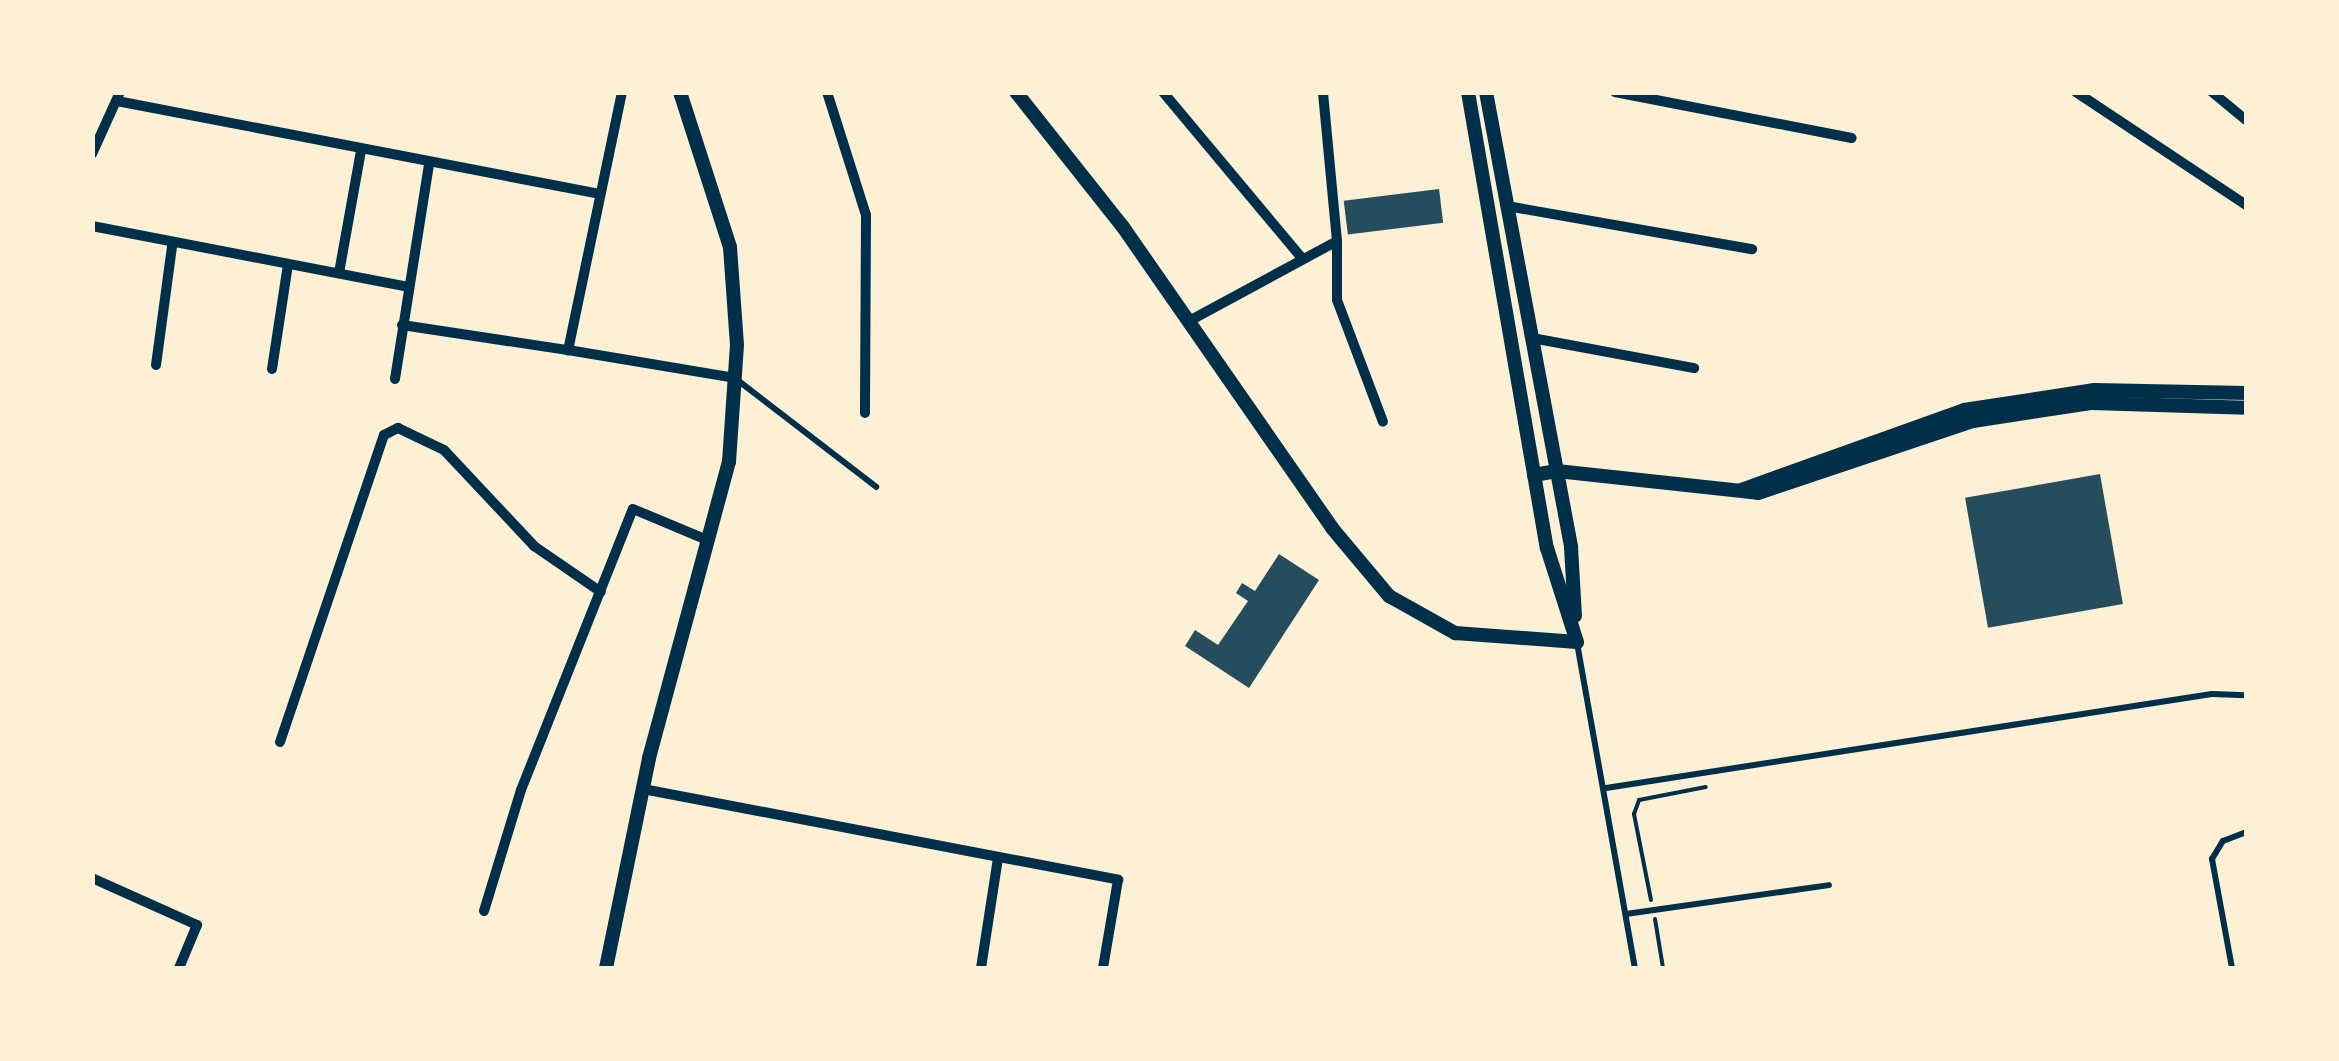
<!DOCTYPE html>
<html>
<head>
<meta charset="utf-8">
<style>
	body { margin:0 }
	#map { position:relative; width:2339px; height:1061px; overflow:hidden; background:#fdf0d5; font-family:Georgia,serif }
	div>[style] { position:absolute }
	.building>* { inset:0; background:#264d5e; transform-origin:0 0 }
	.path>* { height:4px; margin:-2px; padding:0 2px; transform-origin:2px; border-radius:2px; background:#003049 }
	.service>* { height:6px; margin:-3px; padding:0 3px; transform-origin:3px; border-radius:3px; background:#003049 }
	.minor>* { height:10px; margin:-5px; padding:0 5px; transform-origin:5px; border-radius:5px; background:#003049 }
	.tertiary>* { height:14px; margin:-7px; padding:0 7px; transform-origin:7px; border-radius:7px; background:#003049 }
	span { translate:-50% -50%; white-space:nowrap; text-align:center; line-height:1.15; -webkit-text-stroke:8px #fdf0d5; paint-order:stroke }
	.frame { position:absolute; inset:0; border:95px solid #fdf0d5; pointer-events:none }
</style>
</head>
<body>
<div id="map">
	<div class="building">
		<i style="left:1439px;top:189px;width:34px;height:96px;rotate:83deg"></i>
		<i style="left:2100px;top:474px;width:132px;height:137px;rotate:80deg"></i>
		<i style="clip-path:polygon(1279px 554px,1319px 580px,1249px 688px,1185px 646px,1195px 630px,1218px 645px,1248px 601px,1236px 593px,1242px 583px,1255px 591px)"></i>
	</div>
	<div class="path">
		<i style="left:1651px;top:900px;width:88px;rotate:-101.2deg"></i>
		<i style="left:1634px;top:814px;width:15px;rotate:-70deg"></i>
		<i style="left:1639px;top:800px;width:68px;rotate:-11deg"></i>
		<i style="left:1655px;top:919px;width:50px;rotate:80.7deg"></i>
	</div>
	<div class="service">
		<i style="left:736px;top:379px;width:177px;rotate:37.6deg"></i>
		<i style="left:1577px;top:643px;width:330px;rotate:79.9deg"></i>
		<i style="left:1606px;top:788px;width:613px;rotate:-8.82deg"></i>
		<i style="left:2212px;top:694px;width:34px;rotate:2deg"></i>
		<i style="left:1626px;top:914px;width:205px;rotate:-8.1deg"></i>
		<i style="left:2232px;top:968px;width:111px;rotate:-100.4deg"></i>
		<i style="left:2212px;top:859px;width:21px;rotate:-59deg"></i>
		<i style="left:2223px;top:841px;width:25px;rotate:-21deg"></i>
	</div>
	<div class="minor">
		<i style="left:622px;top:92px;width:264px;rotate:101.8deg"></i>
		<i style="left:568px;top:350px;width:169px;rotate:9.5deg"></i>
		<i style="left:827px;top:92px;width:129px;rotate:72.4deg"></i>
		<i style="left:866px;top:215px;width:198px;rotate:90.3deg"></i>
		<i style="left:1163px;top:92px;width:217px;rotate:50.1deg"></i>
		<i style="left:1615px;top:92px;width:241px;rotate:11deg"></i>
		<i style="left:2076px;top:92px;width:204px;rotate:33.6deg"></i>
		<i style="left:2212px;top:92px;width:44px;rotate:39.5deg"></i>
		<i style="left:117px;top:101px;width:490px;rotate:10.9deg"></i>
		<i style="left:92px;top:154px;width:68px;rotate:-65.7deg"></i>
		<i style="left:1507px;top:206px;width:249px;rotate:10deg"></i>
		<i style="left:92px;top:226px;width:322px;rotate:10.9deg"></i>
		<i style="left:1337px;top:241px;width:59px;rotate:90deg"></i>
		<i style="left:1337px;top:300px;width:130px;rotate:69.3deg"></i>
		<i style="left:339px;top:273px;width:124px;rotate:-79.8deg"></i>
		<i style="left:1191px;top:320px;width:166px;rotate:-28.4deg"></i>
		<i style="left:1337px;top:241px;width:150px;rotate:-95.4deg"></i>
		<i style="left:402px;top:325px;width:168px;rotate:8.6deg"></i>
		<i style="left:1532px;top:338px;width:165px;rotate:10.5deg"></i>
		<i style="left:156px;top:365px;width:120px;rotate:-82.3deg"></i>
		<i style="left:272px;top:369px;width:105px;rotate:-81.3deg"></i>
		<i style="left:395px;top:379px;width:217px;rotate:-81deg"></i>
		<i style="left:280px;top:742px;width:324px;rotate:-71.3deg"></i>
		<i style="left:384px;top:435px;width:16px;rotate:-27deg"></i>
		<i style="left:398px;top:428px;width:51px;rotate:25.6deg"></i>
		<i style="left:444px;top:450px;width:132px;rotate:46.8deg"></i>
		<i style="left:534px;top:546px;width:81px;rotate:34.5deg"></i>
		<i style="left:643px;top:789px;width:484px;rotate:10.8deg"></i>
		<i style="left:1118px;top:880px;width:89px;rotate:99.7deg"></i>
		<i style="left:92px;top:878px;width:115px;rotate:24.1deg"></i>
		<i style="left:197px;top:925px;width:47px;rotate:112.7deg"></i>
		<i style="left:484px;top:911px;width:127px;rotate:-73deg"></i>
		<i style="left:521px;top:790px;width:302px;rotate:-68.3deg"></i>
		<i style="left:633px;top:509px;width:80px;rotate:22.7deg"></i>
		<i style="left:981px;top:968px;width:111px;rotate:-81.2deg"></i>
	</div>
	<div class="tertiary">
		<i style="left:1016px;top:92px;width:172px;rotate:51.6deg"></i>
		<i style="left:1123px;top:227px;width:366px;rotate:55.2deg"></i>
		<i style="left:1332px;top:528px;width:89px;rotate:50deg"></i>
		<i style="left:1389px;top:596px;width:76px;rotate:29.3deg"></i>
		<i style="left:1455px;top:633px;width:122px;rotate:4.2deg"></i>
		<i style="left:1468px;top:92px;width:463px;rotate:80.2deg"></i>
		<i style="left:1547px;top:548px;width:99px;rotate:72.3deg"></i>
		<i style="left:1486px;top:92px;width:463px;rotate:79.4deg"></i>
		<i style="left:1571px;top:547px;width:69px;rotate:86.7deg"></i>
		<i style="left:1534px;top:475px;width:23px;rotate:-10deg"></i>
		<i style="left:1557px;top:471px;width:202px;rotate:6.2deg"></i>
		<i style="left:1758px;top:493px;width:227px;rotate:-18.5deg"></i>
		<i style="left:1973px;top:421px;width:119px;rotate:-8.7deg"></i>
		<i style="left:2091px;top:403px;width:155px;rotate:1.8deg"></i>
		<i style="left:1741px;top:490px;width:237px;rotate:-19.7deg"></i>
		<i style="left:1964px;top:410px;width:132px;rotate:-8.7deg"></i>
		<i style="left:2094px;top:390px;width:152px;rotate:1.1deg"></i>
		<i style="left:606px;top:968px;width:214px;rotate:-78.4deg"></i>
		<i style="left:649px;top:758px;width:307px;rotate:-74.9deg"></i>
		<i style="left:729px;top:462px;width:117px;rotate:-86.1deg"></i>
		<i style="left:737px;top:345px;width:98px;rotate:-94.1deg"></i>
		<i style="left:730px;top:247px;width:163px;rotate:-107.9deg"></i>
	</div>
	<div class="frame"></div>
</div>
</body>
</html>
